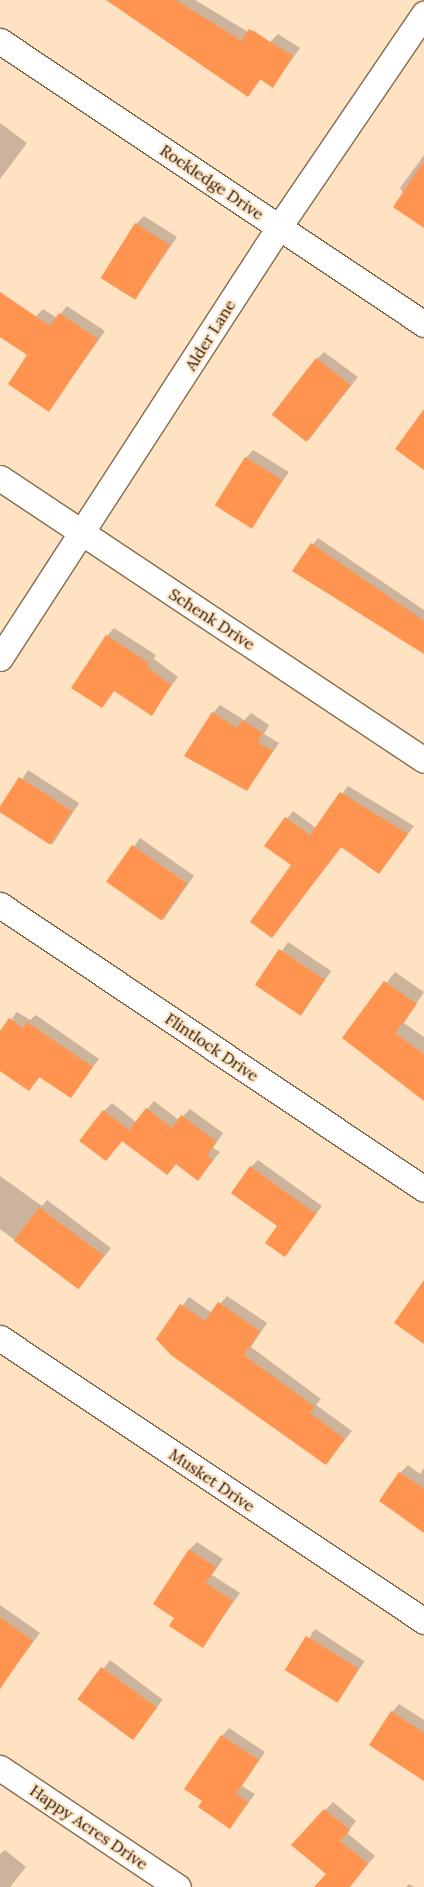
<!DOCTYPE html>
<html>
<head>
<meta charset="utf-8">
<style>
	body { margin:0 }
	#map { position:relative; width:424px; height:1887px; overflow:hidden; background:#fee2c2; font-family:Lora,serif }
	div>[style] { position:absolute }
	.shadow>* { inset:0; background:#0003; transform-origin:0 0 }
	.building>* { inset:0; background:#fe9450; transform-origin:0 0 }
	.roads { filter:drop-shadow(1px 0 #846c4f) drop-shadow(-1px 0 #846c4f) drop-shadow(0 1px #846c4f) drop-shadow(0 -1px #846c4f) }
	.street>* { height:25px; margin:-12.5px; padding:0 12.5px; transform-origin:12.5px; border-radius:12.5px; background:#fff }
	span { translate:-50% -50%; white-space:nowrap; text-align:center; line-height:1.15; -webkit-text-stroke:4px #fee2c2; paint-order:stroke }
	.street-label { font-size:16px; color:#251b0f }
</style>
</head>
<body>
<div id="map">
	<div class="shadow">
		<i style="clip-path:polygon(120px 0,195px 0,250px 33px,253px 30px,270px 42px,278px 34px,300px 48px,273px 86px,261px 79px,248px 96px,122px 9px)"></i>
		<i style="clip-path:polygon(0 123px,27px 143px,0 179px)"></i>
		<i style="clip-path:polygon(424px 155px,424px 226px,400px 188px)"></i>
		<i style="clip-path:polygon(144px 216px,177px 237px,135px 299px,136px 224px)"></i>
		<i style="clip-path:polygon(67px 306px,105px 331px,49px 410px,29px 354px,36px 316px,43px 309px,57px 318px)"></i>
		<i style="clip-path:polygon(324px 352px,358px 377px,308px 441px,317px 359px)"></i>
		<i style="clip-path:polygon(253px 450px,289px 472px,252px 526px,246px 458px)"></i>
		<i style="clip-path:polygon(318px 538px,424px 610px,424px 652px,293px 570px)"></i>
		<i style="clip-path:polygon(114px 628px,156px 655px,154px 659px,178px 677px,151px 714px,115px 690px,102px 707px,107px 636px)"></i>
		<i style="clip-path:polygon(220px 705px,244px 720px,251px 713px,269px 725px,264px 734px,279px 743px,247px 790px,213px 713px)"></i>
		<i style="left:28px;top:770px;width:61px;height:49px;rotate:33deg"></i>
		<i style="clip-path:polygon(348px 786px,414px 826px,379px 872px,342px 846px,272px 937px,292px 865px,266px 846px,293px 811px,316px 828px)"></i>
		<i style="left:140px;top:838px;width:66px;height:54px;rotate:35deg"></i>
		<i style="left:288px;top:942px;width:52px;height:54px;rotate:34deg"></i>
		<i style="clip-path:polygon(395px 972px,424px 992px,404px 1023px,424px 1037px,424px 1086px,344px 1038px)"></i>
		<i style="clip-path:polygon(17px 1012px,30px 1020px,36px 1015px,99px 1059px,70px 1097px,41px 1076px,29px 1090px,0 1070px,0 1034px)"></i>
		<i style="clip-path:polygon(154px 1101px,179px 1120px,190px 1109px,223px 1133px,213px 1148px,220px 1152px,198px 1179px,177px 1163px,167px 1174px,123px 1140px,106px 1160px,104px 1111px,112px 1103px,136px 1122px)"></i>
		<i style="clip-path:polygon(258px 1160px,322px 1206px,285px 1255px,279px 1226px,251px 1167px)"></i>
		<i style="clip-path:polygon(0 1176px,42px 1206px,47px 1200px,111px 1248px,79px 1288px,0 1229px)"></i>
		<i style="clip-path:polygon(227px 1296px,267px 1323px,251px 1347px,321px 1399px,316px 1405px,352px 1431px,326px 1463px,157px 1339px,189px 1297px,212px 1313px)"></i>
		<i style="clip-path:polygon(408px 1465px,420px 1474px,424px 1468px,424px 1529px,400px 1473px)"></i>
		<i style="clip-path:polygon(197px 1542px,223px 1559px,212px 1575px,240px 1593px,203px 1646px,176px 1618px,189px 1550px)"></i>
		<i style="clip-path:polygon(0 1605px,40px 1633px,7px 1677px,0 1673px)"></i>
		<i style="left:315px;top:1629px;width:59px;height:49px;rotate:33deg"></i>
		<i style="left:110px;top:1660px;width:66px;height:50px;rotate:37deg"></i>
		<i style="clip-path:polygon(399px 1704px,424px 1720px,424px 1779px,392px 1712px)"></i>
		<i style="clip-path:polygon(229px 1728px,265px 1752px,242px 1786px,255px 1794px,230px 1828px,222px 1736px)"></i>
		<i style="clip-path:polygon(333px 1802px,356px 1821px,347px 1833px,375px 1856px,348px 1887px,292px 1845px)"></i>
		<i style="clip-path:polygon(5px 1850px,26px 1867px,10px 1887px,0 1887px,0 1854px)"></i>
		<i style="clip-path:polygon(409px 1884px,414px 1887px,406px 1887px)"></i>
	</div>
	<div class="building">
		<i style="clip-path:polygon(106px 0,176px 0,242px 41px,249px 29px,293px 56px,273px 88px,260px 79px,248px 97px)"></i>
		<i style="clip-path:polygon(424px 161px,424px 228px,393px 207px)"></i>
		<i style="left:135px;top:223px;width:41px;height:65px;rotate:32deg"></i>
		<i style="clip-path:polygon(0 292px,50px 326px,59px 313px,98px 339px,49px 412px,8px 384px,27px 355px,0 337px)"></i>
		<i style="left:316px;top:358px;width:44px;height:72px;rotate:38deg"></i>
		<i style="clip-path:polygon(424px 409px,424px 470px,395px 449px)"></i>
		<i style="left:245px;top:457px;width:44px;height:57px;rotate:32deg"></i>
		<i style="clip-path:polygon(311px 543px,424px 621px,424px 654px,292px 571px)"></i>
		<i style="clip-path:polygon(106px 635px,149px 663px,147px 667px,171px 685px,152px 716px,114px 691px,102px 708px,71px 688px)"></i>
		<i style="clip-path:polygon(212px 712px,237px 728px,242px 720px,263px 733px,257px 742px,273px 751px,247px 791px,184px 756px)"></i>
		<i style="left:19px;top:777px;width:63px;height:40px;rotate:33deg"></i>
		<i style="clip-path:polygon(340px 792px,408px 834px,379px 874px,341px 847px,272px 938px,250px 922px,291px 865px,264px 846px,285px 817px,310px 835px)"></i>
		<i style="left:132px;top:845px;width:67px;height:45px;rotate:35deg"></i>
		<i style="left:279px;top:949px;width:55px;height:43px;rotate:34deg"></i>
		<i style="clip-path:polygon(384px 981px,417px 1004px,395px 1033px,424px 1054px,424px 1101px,342px 1038px)"></i>
		<i style="clip-path:polygon(9px 1018px,23px 1028px,27px 1022px,93px 1067px,71px 1098px,39px 1077px,29px 1091px,0 1071px,0 1031px)"></i>
		<i style="clip-path:polygon(146px 1108px,172px 1128px,181px 1115px,216px 1141px,207px 1156px,213px 1160px,198px 1181px,176px 1164px,167px 1175px,122px 1141px,106px 1161px,79px 1141px,103px 1110px,129px 1130px)"></i>
		<i style="clip-path:polygon(250px 1166px,316px 1214px,285px 1257px,265px 1243px,277px 1226px,231px 1193px)"></i>
		<i style="left:39px;top:1207px;width:81px;height:42px;rotate:37deg"></i>
		<i style="clip-path:polygon(424px 1280px,424px 1344px,394px 1323px)"></i>
		<i style="clip-path:polygon(218px 1302px,260px 1331px,244px 1355px,315px 1407px,310px 1413px,345px 1439px,326px 1465px,171px 1355px,156px 1339px,180px 1304px,205px 1321px)"></i>
		<i style="clip-path:polygon(399px 1472px,424px 1489px,424px 1533px,379px 1501px)"></i>
		<i style="clip-path:polygon(189px 1549px,216px 1567px,206px 1583px,233px 1601px,203px 1648px,169px 1626px,174px 1618px,153px 1604px)"></i>
		<i style="clip-path:polygon(0 1617px,33px 1641px,0 1689px)"></i>
		<i style="left:306px;top:1636px;width:62px;height:40px;rotate:32deg"></i>
		<i style="left:101px;top:1667px;width:69px;height:40px;rotate:36deg"></i>
		<i style="clip-path:polygon(391px 1711px,424px 1733px,424px 1781px,369px 1745px)"></i>
		<i style="clip-path:polygon(221px 1735px,259px 1760px,236px 1794px,248px 1802px,230px 1829px,198px 1807px,202px 1801px,184px 1789px)"></i>
		<i style="clip-path:polygon(324px 1809px,350px 1830px,340px 1841px,368px 1864px,350px 1887px,314px 1887px,326px 1874px,291px 1845px)"></i>
	</div>
	<div class="roads">
		<div class="street">
			<i style="left:0;top:41px;width:510px;rotate:33.72deg"></i>
			<i style="left:0;top:478px;width:509px;rotate:33.63deg"></i>
			<i style="left:0;top:658px;width:513px;rotate:-57.08deg"></i>
			<i style="left:279px;top:227px;width:258px;rotate:-55.8deg"></i>
			<i style="left:0;top:905px;width:510px;rotate:33.81deg"></i>
			<i style="left:0;top:1338px;width:510px;rotate:33.72deg"></i>
			<i style="left:0;top:1768px;width:214px;rotate:33.8deg"></i>
		</div>
	</div>
	<div class="street-label">
		<span style="left:212px;top:182px;rotate:34deg">Rockledge Drive</span>
		<span style="left:210px;top:335px;rotate:-58deg">Alder Lane</span>
		<span style="left:212px;top:619px;rotate:33deg">Schenk Drive</span>
		<span style="left:212px;top:1047px;rotate:34deg">Flintlock Drive</span>
		<span style="left:212px;top:1480px;rotate:34deg">Musket Drive</span>
		<span style="left:89px;top:1827px;rotate:34deg">Happy Acres Drive</span>
	</div>
</div>
</body>
</html>
